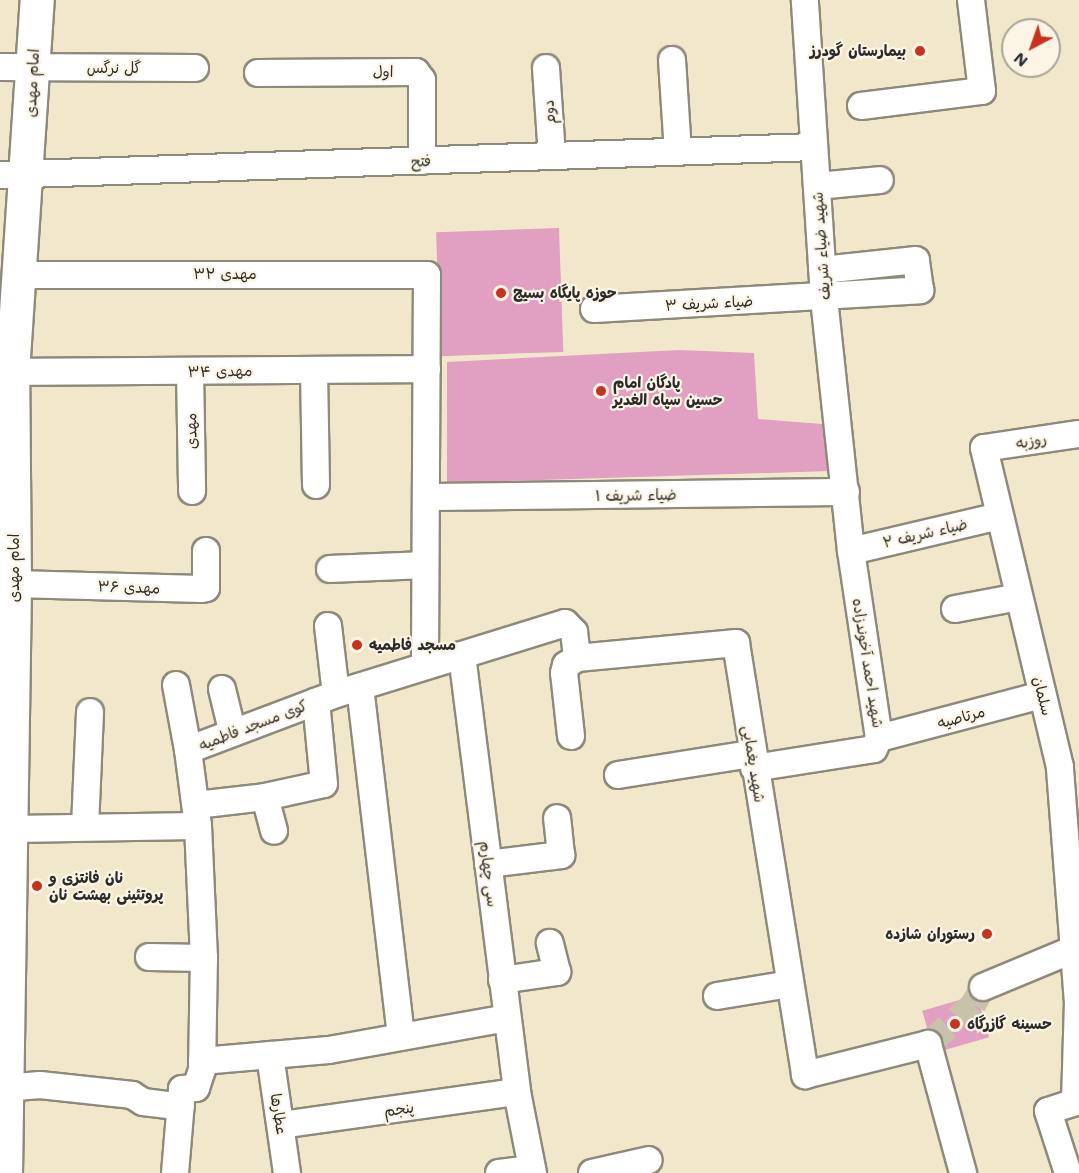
<!DOCTYPE html>
<html>
<head>
<meta charset="utf-8">
<style>
	body { margin:0 }
	#map { position:relative; width:1079px; height:1173px; overflow:hidden; background:#f1e8cb; font-family:Mali,"Playpen Sans Arabic",sans-serif }
	div>[style] { position:absolute }
	.building>* { inset:0; background:#e19fc2; transform-origin:0 0 }
	.minor-tunnel>* { height:26px; margin-top:-13px; transform-origin:0; background:repeating-linear-gradient(90deg,#c9c2ab 0 26px,transparent 0 39px) }
	.roads { filter:drop-shadow(2px 0 #8e8a7b) drop-shadow(-2px 0 #8e8a7b) drop-shadow(0 2px #8e8a7b) drop-shadow(0 -2px #8e8a7b) }
	.minor>* { height:26px; margin:-13px; padding:0 13px; transform-origin:13px; border-radius:13px; background:#fff }
	.major>* { height:33px; margin:-16.5px; padding:0 16.5px; transform-origin:16.5px; border-radius:16.5px; background:#fff }
	.dots>* { width:16px; height:16px; translate:-50% -50%; box-sizing:border-box; border:3px solid #fcf5e5; border-radius:50% }
	span { translate:-50% -50%; white-space:nowrap; text-align:center; line-height:1.15; -webkit-text-stroke:4.5px #fcf5e5; paint-order:stroke }
	.poi-label { font-size:15px; color:#2b2b2b; font-weight:700 }
	.right { translate:-100% -50%; text-align:right }
	.left { translate:0 -50%; text-align:left }
	.street-label { font-size:15px; color:#2b2b2b }
	.north { position:absolute; left:1001px; top:18px; width:60px; height:60px; box-sizing:border-box; background:#fcf5e5; border:2px solid #a8a49b; border-radius:50%; rotate:221deg; font-size:16px; font-weight:700; line-height:24px; text-align:center; color:#2b2b2b }
	.north::after { content:''; display:block; margin:auto; width:21px; height:27px; background:#c8321e; clip-path:polygon(50% 0,100% 100%,50% 72%,0 100%) }
</style>
</head>
<body>
<div id="map">
	<div class="building">
		<i style="left:559px;top:228px;width:124px;height:123px;rotate:88deg"></i>
		<i style="clip-path:polygon(679px 350px,754px 353px,758px 419px,822px 424px,831px 471px,447px 483px,447px 362px)"></i>
		<i style="left:977px;top:995px;width:44px;height:57px;rotate:74deg"></i>
	</div>
	<div class="minor-tunnel">
		<i style="left:928px;top:1044px;width:60px;rotate:-40.9deg"></i>
		<i style="left:973px;top:1005px;width:21px;rotate:-61deg"></i>
	</div>
	<div class="roads">
		<div class="minor">
			<i style="left:672px;top:60px;width:92px;rotate:86.3deg"></i>
			<i style="left:0;top:67px;width:195px;rotate:0.3deg"></i>
			<i style="left:546px;top:68px;width:88px;rotate:86.1deg"></i>
			<i style="left:258px;top:73px;width:158px;rotate:-0.4deg"></i>
			<i style="left:416px;top:72px;width:10px;rotate:53deg"></i>
			<i style="left:422px;top:80px;width:81px;rotate:90deg"></i>
			<i style="left:861px;top:106px;width:122px;rotate:-7.1deg"></i>
			<i style="left:982px;top:91px;width:92px;rotate:-96.9deg"></i>
			<i style="left:0;top:175px;width:814px;rotate:-1.97deg"></i>
			<i style="left:817px;top:186px;width:63px;rotate:-5.4deg"></i>
			<i style="left:20px;top:275px;width:407px"></i>
			<i style="left:427px;top:275px;width:391px;rotate:90.3deg"></i>
			<i style="left:594px;top:309px;width:327px;rotate:-3.3deg"></i>
			<i style="left:920px;top:290px;width:30px;rotate:-98deg"></i>
			<i style="left:916px;top:260px;width:94px;rotate:173.9deg"></i>
			<i style="left:314px;top:370px;width:115px;rotate:89deg"></i>
			<i style="left:190px;top:371px;width:120px;rotate:89deg"></i>
			<i style="left:12px;top:372px;width:415px;rotate:-0.4deg"></i>
			<i style="left:426px;top:497px;width:420px;rotate:-0.7deg"></i>
			<i style="left:851px;top:551px;width:152px;rotate:-13.3deg"></i>
			<i style="left:330px;top:569px;width:95px;rotate:-2.4deg"></i>
			<i style="left:14px;top:584px;width:188px;rotate:1.5deg"></i>
			<i style="left:202px;top:589px;width:4px;rotate:-14deg"></i>
			<i style="left:206px;top:588px;width:37px;rotate:-90deg"></i>
			<i style="left:955px;top:609px;width:65px;rotate:-10.6deg"></i>
			<i style="left:328px;top:626px;width:68px;rotate:83.3deg"></i>
			<i style="left:462px;top:655px;width:440px;rotate:82.8deg"></i>
			<i style="left:517px;top:1092px;width:83px;rotate:78.8deg"></i>
			<i style="left:176px;top:685px;width:66px;rotate:79.5deg"></i>
			<i style="left:360px;top:687px;width:352px;rotate:83.3deg"></i>
			<i style="left:222px;top:689px;width:42px;rotate:76.3deg"></i>
			<i style="left:571px;top:736px;width:63px;rotate:-96.3deg"></i>
			<i style="left:564px;top:673px;width:8px;rotate:-76deg"></i>
			<i style="left:566px;top:665px;width:13px;rotate:-32deg"></i>
			<i style="left:879px;top:738px;width:169px;rotate:-14.8deg"></i>
			<i style="left:754px;top:768px;width:121px;rotate:-9deg"></i>
			<i style="left:874px;top:749px;width:12px;rotate:-66deg"></i>
			<i style="left:879px;top:738px;width:189px;rotate:-98.5deg"></i>
			<i style="left:851px;top:551px;width:255px;rotate:-96.1deg"></i>
			<i style="left:824px;top:297px;width:298px;rotate:-93.7deg"></i>
			<i style="left:618px;top:775px;width:135px;rotate:-9deg"></i>
			<i style="left:265px;top:797px;width:35px;rotate:75deg"></i>
			<i style="left:196px;top:805px;width:69px;rotate:-6.6deg"></i>
			<i style="left:265px;top:797px;width:60px;rotate:-12.4deg"></i>
			<i style="left:324px;top:784px;width:83px;rotate:-95.5deg"></i>
			<i style="left:85px;top:827px;width:115px;rotate:-87.5deg"></i>
			<i style="left:9px;top:829px;width:189px;rotate:-0.9deg"></i>
			<i style="left:198px;top:826px;width:77px;rotate:-97.5deg"></i>
			<i style="left:188px;top:750px;width:158px;rotate:-20.7deg"></i>
			<i style="left:336px;top:694px;width:240px;rotate:-17.2deg"></i>
			<i style="left:565px;top:623px;width:13px;rotate:45deg"></i>
			<i style="left:574px;top:632px;width:26px;rotate:83deg"></i>
			<i style="left:577px;top:658px;width:160px;rotate:-5.4deg"></i>
			<i style="left:736px;top:643px;width:438px;rotate:80.9deg"></i>
			<i style="left:488px;top:864px;width:74px;rotate:-7deg"></i>
			<i style="left:561px;top:855px;width:37px;rotate:-96deg"></i>
			<i style="left:149px;top:957px;width:55px;rotate:1deg"></i>
			<i style="left:502px;top:980px;width:56px;rotate:-8.3deg"></i>
			<i style="left:557px;top:972px;width:30px;rotate:-104deg"></i>
			<i style="left:983px;top:987px;width:104px;rotate:-22.6deg"></i>
			<i style="left:717px;top:996px;width:74px;rotate:-9.3deg"></i>
			<i style="left:270px;top:1055px;width:119px;rotate:81.8deg"></i>
			<i style="left:202px;top:1061px;width:127px;rotate:-5deg"></i>
			<i style="left:329px;top:1050px;width:181px;rotate:-10.2deg"></i>
			<i style="left:805px;top:1075px;width:127px;rotate:-14.1deg"></i>
			<i style="left:928px;top:1044px;width:134px;rotate:74.8deg"></i>
			<i style="left:5px;top:1088px;width:35px;rotate:-5deg"></i>
			<i style="left:40px;top:1085px;width:93px;rotate:6.2deg"></i>
			<i style="left:132px;top:1095px;width:13px;rotate:32deg"></i>
			<i style="left:143px;top:1102px;width:38px;rotate:7deg"></i>
			<i style="left:281px;top:1125px;width:238px;rotate:-8deg"></i>
			<i style="left:175px;top:1173px;width:84px;rotate:-85.2deg"></i>
			<i style="left:182px;top:1089px;width:14px;rotate:-4deg"></i>
			<i style="left:196px;top:1088px;width:19px;rotate:-72deg"></i>
			<i style="left:202px;top:1070px;width:112px;rotate:-89deg"></i>
			<i style="left:204px;top:958px;width:132px;rotate:-92.6deg"></i>
			<i style="left:499px;top:1173px;width:33px;rotate:-7deg"></i>
			<i style="left:592px;top:1173px;width:58px;rotate:-12.8deg"></i>
			<i style="left:1068px;top:1173px;width:65px;rotate:-107.9deg"></i>
			<i style="left:1048px;top:1111px;width:28px;rotate:-18deg"></i>
			<i style="left:1075px;top:1102px;width:99px;rotate:-88.3deg"></i>
			<i style="left:1078px;top:1003px;width:237px;rotate:-94.4deg"></i>
			<i style="left:1060px;top:767px;width:328px;rotate:-103.4deg"></i>
			<i style="left:984px;top:448px;width:96px;rotate:-8.4deg"></i>
		</div>
		<div class="major">
			<i style="left:5px;top:1173px;width:589px;rotate:-89.12deg"></i>
			<i style="left:14px;top:584px;width:212px;rotate:-90.5deg"></i>
			<i style="left:12px;top:372px;width:373px;rotate:-86.2deg"></i>
		</div>
	</div>
	<div class="dots">
		<i style="left:920px;top:51px;background:#c8321e"></i>
		<i style="left:501px;top:293px;background:#c8321e"></i>
		<i style="left:601px;top:391px;background:#c8321e"></i>
		<i style="left:357px;top:645px;background:#c8321e"></i>
		<i style="left:37px;top:886px;background:#c8321e"></i>
		<i style="left:987px;top:934px;background:#c8321e"></i>
		<i style="left:955px;top:1024px;background:#c8321e"></i>
	</div>
	<div class="poi-label">
		<span class="right" style="left:906px;top:51px">بیمارستان گودرز</span>
		<span class="left" style="left:513px;top:293px">حوزه پایگاه بسیج</span>
		<span class="left" style="left:613px;top:391px">پادگان امام<br>حسین سپاه الغدیر</span>
		<span class="left" style="left:369px;top:645px">مسجد فاطمیه</span>
		<span class="left" style="left:49px;top:886px">نان فانتزی و<br>پروتئینی بهشت نان</span>
		<span class="right" style="left:975px;top:934px">رستوران شازده</span>
		<span class="left" style="left:967px;top:1024px">حسینه گازرگاه</span>
	</div>
	<div class="street-label">
		<span style="left:114px;top:68px">گل نرگس</span>
		<span style="left:383px;top:72px">اول</span>
		<span style="left:32px;top:83px;rotate:-87deg">امام مهدی</span>
		<span style="left:549px;top:112px;rotate:-94deg">دوم</span>
		<span style="left:421px;top:161px;rotate:-2deg">فتح</span>
		<span style="left:821px;top:246px;rotate:-94deg">شهید ضیاء شریف</span>
		<span style="left:225px;top:274px">مهدی ۳۲</span>
		<span style="left:709px;top:303px;rotate:-3deg">ضیاء شریف ۳</span>
		<span style="left:220px;top:371px;rotate:-1deg">مهدی ۳۴</span>
		<span style="left:191px;top:431px;rotate:-91deg">مهدی</span>
		<span style="left:1031px;top:441px;rotate:-9deg">روزبه</span>
		<span style="left:636px;top:495px;rotate:-1deg">ضیاء شریف ۱</span>
		<span style="left:925px;top:533px;rotate:-13deg">ضیاء شریف ۲</span>
		<span style="left:14px;top:568px;rotate:-90deg">امام مهدی</span>
		<span style="left:129px;top:587px;rotate:2deg">مهدی ۳۶</span>
		<span style="left:868px;top:663px;rotate:81deg">شهید احمد آخوندزاده</span>
		<span style="left:1043px;top:696px;rotate:76deg">سلمان</span>
		<span style="left:961px;top:717px;rotate:-15deg">مرتاصیه</span>
		<span style="left:253px;top:725px;rotate:-21deg">کوی مسجد فاطمیه</span>
		<span style="left:754px;top:764px;rotate:81deg">شهید یغمایی</span>
		<span style="left:489px;top:874px;rotate:83deg">سی چهارم</span>
		<span style="left:399px;top:1109px;rotate:-8deg">پنجم</span>
		<span style="left:279px;top:1114px;rotate:81deg">عطارها</span>
	</div>
	<div class="north">N</div>
</div>
</body>
</html>
